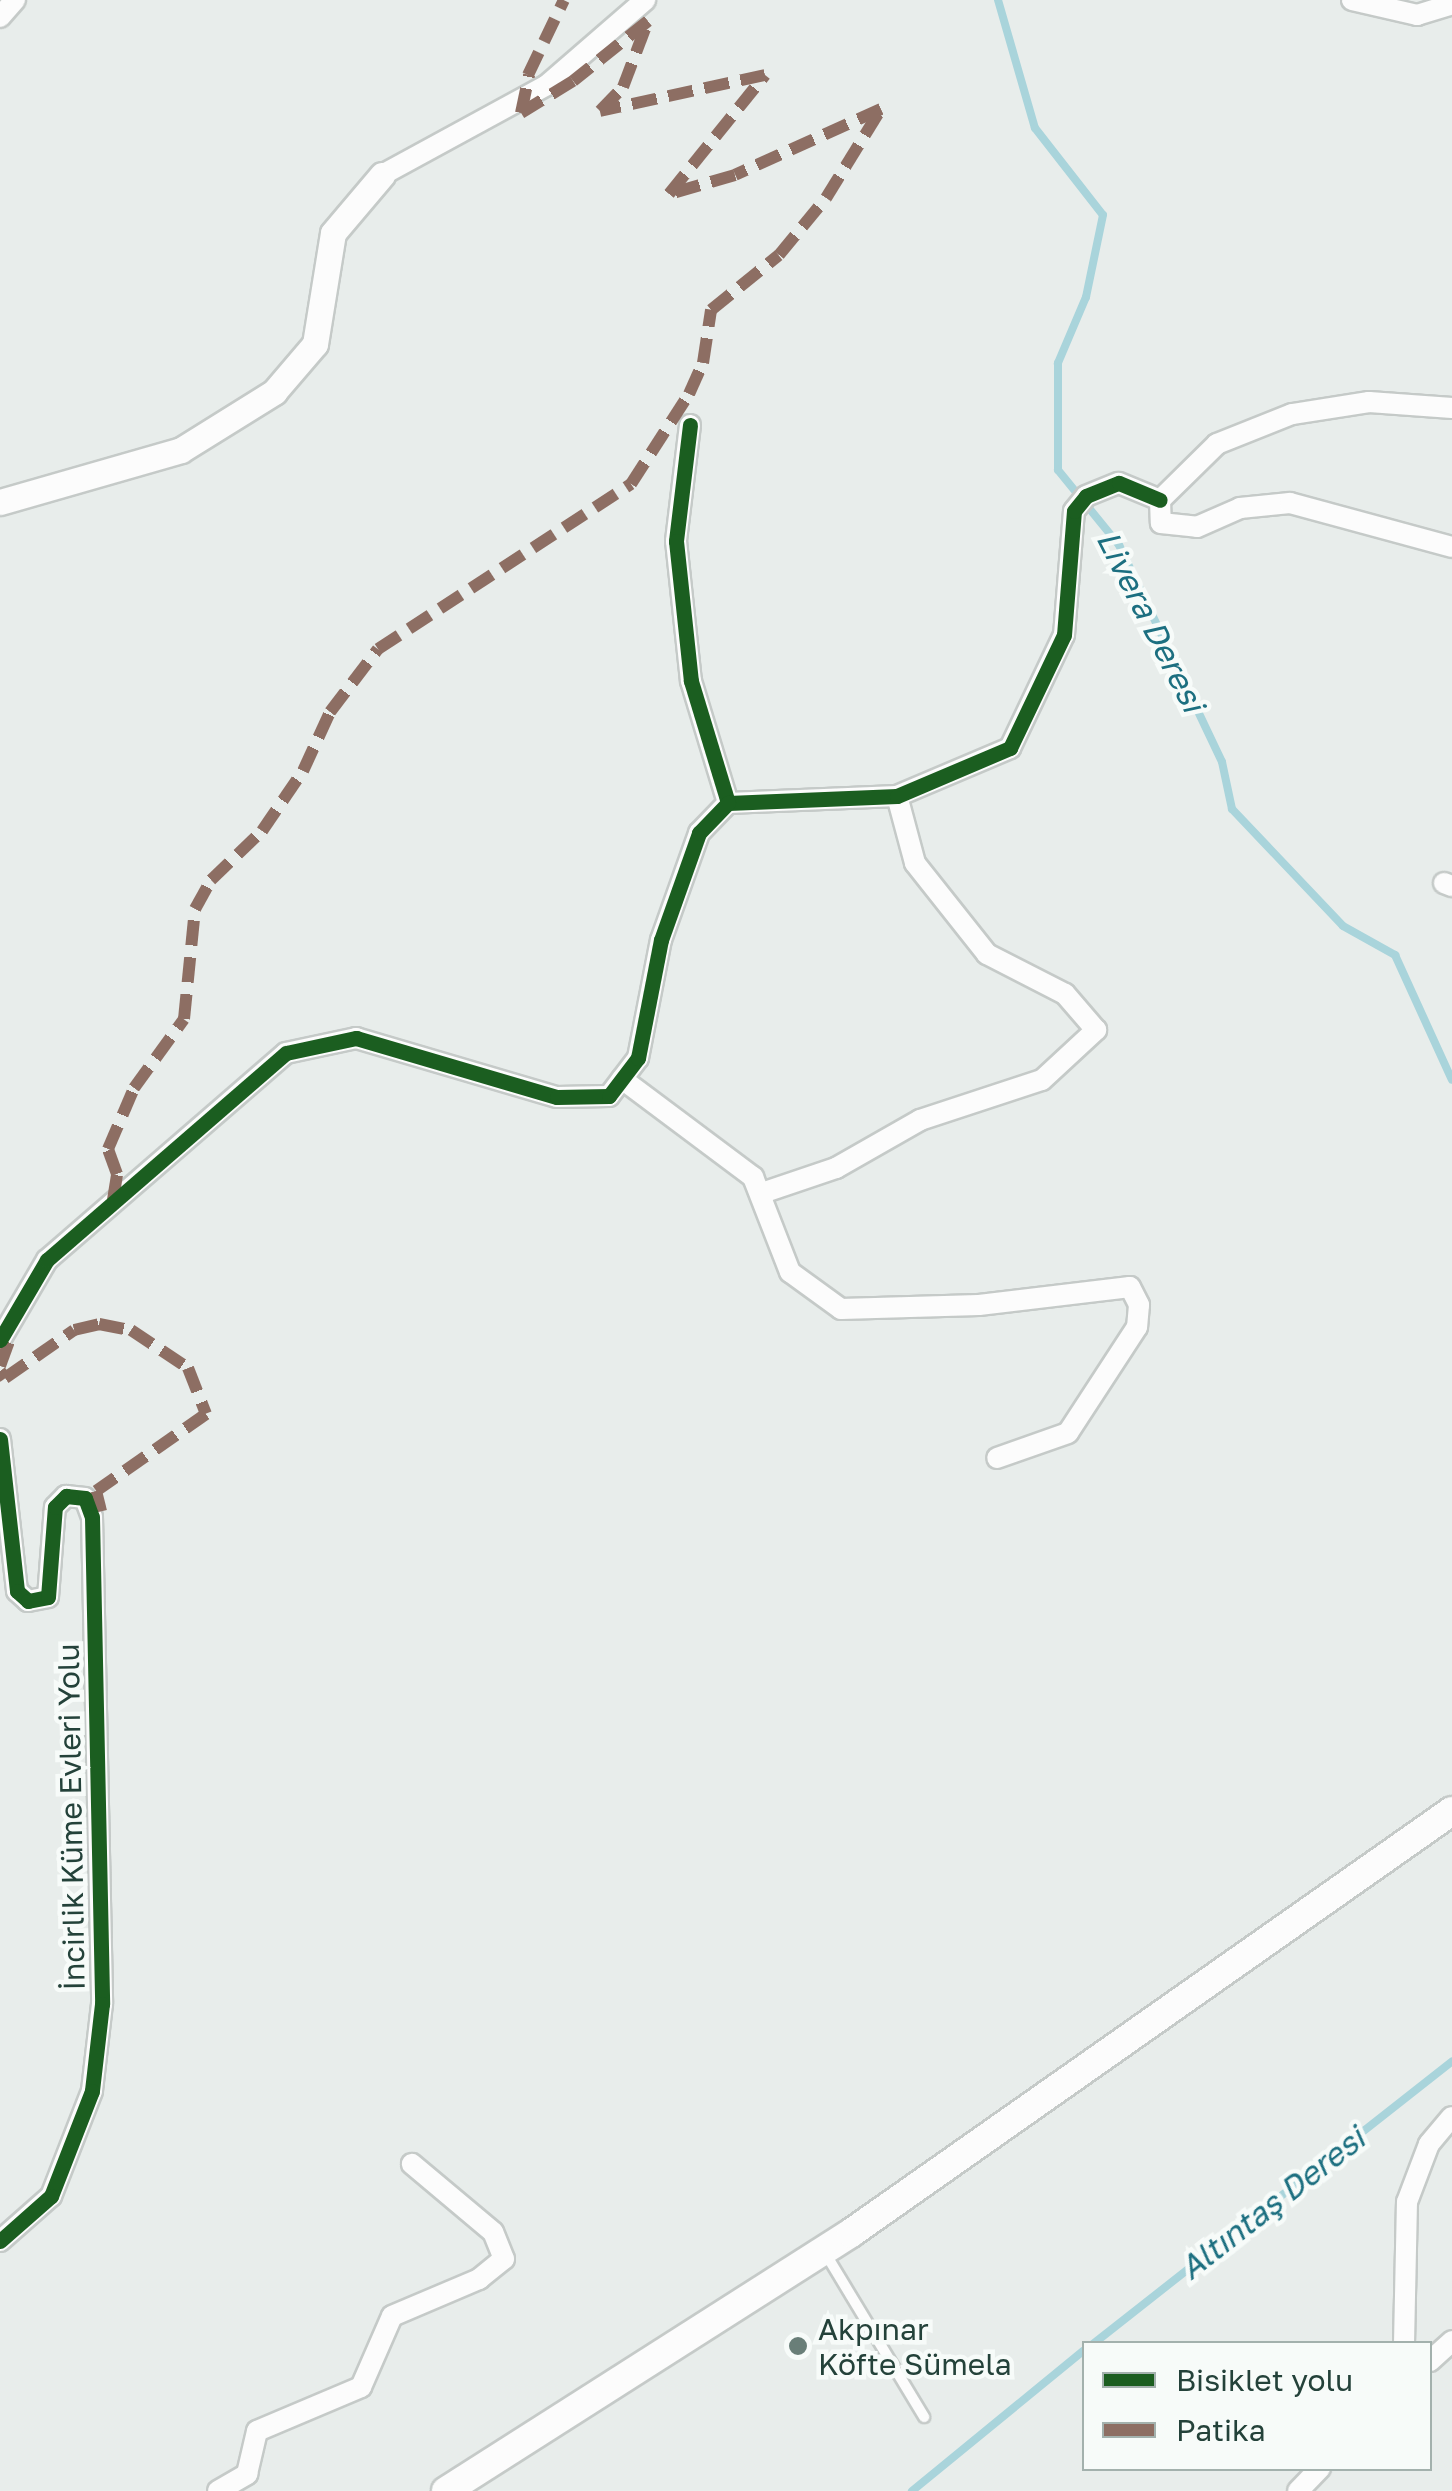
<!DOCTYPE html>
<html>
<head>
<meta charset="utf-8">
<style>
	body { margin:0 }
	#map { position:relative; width:1452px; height:2491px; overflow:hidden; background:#e8edeb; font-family:"Golos Text",sans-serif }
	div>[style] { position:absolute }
	.stream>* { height:8px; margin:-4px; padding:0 4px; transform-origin:4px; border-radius:4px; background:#a9d4db }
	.roads { filter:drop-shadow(2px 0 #c5cac8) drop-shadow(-2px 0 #c5cac8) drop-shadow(0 2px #c5cac8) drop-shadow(0 -2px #c5cac8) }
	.service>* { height:10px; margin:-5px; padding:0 5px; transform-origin:5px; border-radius:5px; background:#fcfcfc }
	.minor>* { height:20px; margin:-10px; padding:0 10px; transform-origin:10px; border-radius:10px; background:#fcfcfc }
	.tertiary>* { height:25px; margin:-12.5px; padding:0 12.5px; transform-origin:12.5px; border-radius:12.5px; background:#fcfcfc }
	.secondary>* { height:28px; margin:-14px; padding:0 14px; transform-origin:14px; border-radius:14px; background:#fcfcfc }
	.quiet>* { height:12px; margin-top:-6px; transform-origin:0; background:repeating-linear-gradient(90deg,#8d6e63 0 25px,transparent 0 37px) }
	.cycleway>* { height:15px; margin:-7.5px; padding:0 7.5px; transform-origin:7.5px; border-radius:7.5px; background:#1b5e20 }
	.dots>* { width:28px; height:28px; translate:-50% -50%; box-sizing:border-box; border:5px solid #f7fbf9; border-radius:50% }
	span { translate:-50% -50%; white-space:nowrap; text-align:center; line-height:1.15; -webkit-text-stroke:9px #f7fbf9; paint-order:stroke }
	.street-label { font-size:30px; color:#24423a }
	.poi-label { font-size:30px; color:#24423a }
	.left { translate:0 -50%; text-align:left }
	.water-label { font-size:32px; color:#1c6f80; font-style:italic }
	.legend { position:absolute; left:1082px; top:2341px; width:350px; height:130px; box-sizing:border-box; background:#f7fbf9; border:2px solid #a3b1ad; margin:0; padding:12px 18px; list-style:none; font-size:30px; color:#24423a }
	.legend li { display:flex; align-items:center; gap:20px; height:50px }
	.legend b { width:50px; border:2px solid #a3b1ad }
</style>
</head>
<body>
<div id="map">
	<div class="stream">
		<i style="left:998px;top:0;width:133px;rotate:73.9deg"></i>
		<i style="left:1035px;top:128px;width:110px;rotate:52deg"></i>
		<i style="left:1103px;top:215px;width:84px;rotate:101.7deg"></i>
		<i style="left:1086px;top:297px;width:72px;rotate:113deg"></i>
		<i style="left:1058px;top:363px;width:107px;rotate:90deg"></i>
		<i style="left:1058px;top:470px;width:97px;rotate:50.9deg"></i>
		<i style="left:1119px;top:545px;width:240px;rotate:64.6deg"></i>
		<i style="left:1222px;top:762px;width:48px;rotate:78deg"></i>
		<i style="left:1232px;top:809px;width:161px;rotate:46.5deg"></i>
		<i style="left:1343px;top:926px;width:60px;rotate:29.1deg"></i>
		<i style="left:1395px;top:955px;width:137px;rotate:65.5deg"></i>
		<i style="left:1093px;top:2344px;width:457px;rotate:-38.2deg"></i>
		<i style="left:912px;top:2491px;width:222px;rotate:-39.3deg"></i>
	</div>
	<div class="roads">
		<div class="service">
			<i style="left:824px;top:2251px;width:194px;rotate:58.9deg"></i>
		</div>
		<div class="minor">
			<i style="left:1352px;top:0;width:67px;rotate:13deg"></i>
			<i style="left:1417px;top:15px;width:37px;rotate:-17deg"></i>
			<i style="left:0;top:17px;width:23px;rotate:-49deg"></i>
			<i style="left:382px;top:175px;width:188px;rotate:-28.6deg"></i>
			<i style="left:547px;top:85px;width:130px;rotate:-40.9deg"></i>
			<i style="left:1452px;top:408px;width:83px;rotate:-175.9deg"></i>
			<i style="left:1369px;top:402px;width:78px;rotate:171.1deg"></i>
			<i style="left:1292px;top:414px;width:81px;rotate:158.2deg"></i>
			<i style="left:1217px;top:444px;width:80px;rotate:135.5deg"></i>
			<i style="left:1160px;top:500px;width:23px;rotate:88deg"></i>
			<i style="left:1161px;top:523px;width:36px;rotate:6deg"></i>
			<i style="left:1197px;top:527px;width:47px;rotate:-23.8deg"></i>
			<i style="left:1240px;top:508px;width:50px;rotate:-5.7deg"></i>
			<i style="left:1290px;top:503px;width:168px;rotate:15.2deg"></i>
			<i style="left:690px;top:425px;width:117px;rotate:96.9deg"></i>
			<i style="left:676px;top:541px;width:141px;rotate:83.9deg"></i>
			<i style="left:691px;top:681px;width:127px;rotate:73.1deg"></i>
			<i style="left:728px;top:803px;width:169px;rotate:-2.4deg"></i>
			<i style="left:897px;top:796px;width:123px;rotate:-23deg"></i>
			<i style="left:1010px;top:748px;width:125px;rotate:-64.5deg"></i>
			<i style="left:1064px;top:635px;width:124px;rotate:-85.4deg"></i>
			<i style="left:1074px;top:511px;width:19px;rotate:-51deg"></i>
			<i style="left:1086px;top:496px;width:35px;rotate:-22deg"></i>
			<i style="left:1119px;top:483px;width:44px;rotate:22.5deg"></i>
			<i style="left:1444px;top:883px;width:9px;rotate:21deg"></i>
			<i style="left:622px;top:1079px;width:164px;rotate:36.8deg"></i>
			<i style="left:753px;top:1177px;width:102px;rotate:68.7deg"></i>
			<i style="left:790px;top:1272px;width:63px;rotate:36deg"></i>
			<i style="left:841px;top:1309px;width:138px;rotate:-1.7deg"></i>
			<i style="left:979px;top:1305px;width:152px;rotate:-6.8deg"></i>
			<i style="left:1130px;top:1287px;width:20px;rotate:63deg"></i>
			<i style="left:1139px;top:1305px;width:22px;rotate:95deg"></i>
			<i style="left:1137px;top:1327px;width:126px;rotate:123.1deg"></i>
			<i style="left:1068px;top:1433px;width:75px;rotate:160.6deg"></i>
			<i style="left:762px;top:1193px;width:78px;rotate:-18.7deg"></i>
			<i style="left:836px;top:1168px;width:97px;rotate:-29.7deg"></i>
			<i style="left:920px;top:1120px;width:128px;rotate:-18.2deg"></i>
			<i style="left:1042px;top:1080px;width:74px;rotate:-42.8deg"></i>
			<i style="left:1096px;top:1030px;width:48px;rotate:-130.7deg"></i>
			<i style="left:1065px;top:994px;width:88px;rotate:-152.9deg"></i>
			<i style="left:987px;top:954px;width:116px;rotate:-128.4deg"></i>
			<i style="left:915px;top:863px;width:69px;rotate:-105deg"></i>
			<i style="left:0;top:1340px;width:93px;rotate:-59.6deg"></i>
			<i style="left:47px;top:1260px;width:316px;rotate:-40.9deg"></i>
			<i style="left:286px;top:1053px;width:72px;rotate:-12.1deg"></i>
			<i style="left:356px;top:1038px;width:209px;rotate:16.4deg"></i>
			<i style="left:557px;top:1097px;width:52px;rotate:-1.1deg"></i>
			<i style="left:609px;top:1096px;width:48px;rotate:-52.7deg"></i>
			<i style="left:638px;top:1058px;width:120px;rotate:-79deg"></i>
			<i style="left:661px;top:940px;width:114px;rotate:-70.4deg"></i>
			<i style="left:699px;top:833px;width:42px;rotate:-46deg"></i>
			<i style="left:0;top:1439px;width:153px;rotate:83.6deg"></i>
			<i style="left:17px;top:1591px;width:15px;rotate:42deg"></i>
			<i style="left:28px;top:1601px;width:20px;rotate:-11deg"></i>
			<i style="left:48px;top:1597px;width:90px;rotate:-85.6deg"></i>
			<i style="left:55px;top:1507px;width:16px;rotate:-45deg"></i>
			<i style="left:66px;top:1496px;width:19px;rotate:6deg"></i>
			<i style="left:85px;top:1498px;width:20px;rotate:70deg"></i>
			<i style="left:92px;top:1517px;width:487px;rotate:88.8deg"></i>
			<i style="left:102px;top:2004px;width:88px;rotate:96.6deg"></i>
			<i style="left:92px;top:2091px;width:113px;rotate:111.3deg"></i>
			<i style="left:51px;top:2196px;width:68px;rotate:138.6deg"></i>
			<i style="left:1404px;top:2344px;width:142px;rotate:-88.8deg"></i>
			<i style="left:1407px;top:2202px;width:62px;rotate:-69.2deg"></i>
			<i style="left:1429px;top:2144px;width:35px;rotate:-50deg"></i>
			<i style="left:1430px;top:2361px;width:30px;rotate:-42deg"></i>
			<i style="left:218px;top:2491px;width:34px;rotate:-30deg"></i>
			<i style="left:247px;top:2474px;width:44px;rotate:-76.9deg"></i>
			<i style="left:257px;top:2431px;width:113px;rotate:-22.9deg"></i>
			<i style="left:361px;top:2387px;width:77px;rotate:-66.4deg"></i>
			<i style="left:392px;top:2316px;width:95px;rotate:-23deg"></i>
			<i style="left:479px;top:2279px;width:32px;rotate:-39deg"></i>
			<i style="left:504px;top:2259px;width:29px;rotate:-112deg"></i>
			<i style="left:493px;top:2232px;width:106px;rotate:-140deg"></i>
			<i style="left:1298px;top:2491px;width:32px;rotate:-46deg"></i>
		</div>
		<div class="tertiary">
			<i style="left:0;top:502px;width:188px;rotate:-16deg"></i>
			<i style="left:181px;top:450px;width:110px;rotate:-31.9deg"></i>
			<i style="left:274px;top:392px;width:63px;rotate:-49.5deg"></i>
			<i style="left:315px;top:344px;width:112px;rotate:-80.8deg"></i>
			<i style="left:333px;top:233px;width:76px;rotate:-49.8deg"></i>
		</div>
		<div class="secondary">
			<i style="left:446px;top:2491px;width:480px;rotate:-32.5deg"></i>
			<i style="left:851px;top:2233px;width:734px;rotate:-35.08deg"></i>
		</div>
	</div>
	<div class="quiet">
		<i style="left:528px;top:75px;width:83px;rotate:-64.4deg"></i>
		<i style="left:113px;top:1200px;width:26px;rotate:-81deg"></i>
		<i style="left:117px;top:1174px;width:27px;rotate:-110deg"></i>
		<i style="left:108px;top:1149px;width:66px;rotate:-66.9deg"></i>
		<i style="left:134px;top:1088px;width:85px;rotate:-54.1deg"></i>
		<i style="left:184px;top:1019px;width:111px;rotate:-84.3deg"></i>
		<i style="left:195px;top:909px;width:33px;rotate:-61deg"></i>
		<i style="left:211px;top:880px;width:71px;rotate:-43.9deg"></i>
		<i style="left:262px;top:831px;width:73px;rotate:-55.7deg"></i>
		<i style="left:303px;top:771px;width:65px;rotate:-65.4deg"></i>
		<i style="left:330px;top:712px;width:79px;rotate:-52.7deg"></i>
		<i style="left:378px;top:649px;width:302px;rotate:-33.1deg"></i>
		<i style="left:631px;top:484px;width:107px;rotate:-57.2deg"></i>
		<i style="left:689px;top:394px;width:34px;rotate:-66deg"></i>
		<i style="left:703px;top:363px;width:54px;rotate:-81.4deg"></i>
		<i style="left:711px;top:310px;width:87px;rotate:-39deg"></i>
		<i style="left:779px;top:255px;width:74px;rotate:-50.5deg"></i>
		<i style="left:826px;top:198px;width:105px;rotate:-58.3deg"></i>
		<i style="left:881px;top:109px;width:160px;rotate:155.7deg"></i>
		<i style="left:735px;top:175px;width:69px;rotate:163.9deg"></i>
		<i style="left:669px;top:194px;width:153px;rotate:-51.1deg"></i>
		<i style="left:765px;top:75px;width:169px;rotate:167.7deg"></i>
		<i style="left:600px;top:111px;width:33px;rotate:-46deg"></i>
		<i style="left:623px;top:87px;width:71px;rotate:-69.3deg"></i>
		<i style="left:648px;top:21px;width:96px;rotate:141.3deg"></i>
		<i style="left:573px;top:81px;width:61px;rotate:148.4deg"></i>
		<i style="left:521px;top:113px;width:39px;rotate:-78deg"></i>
		<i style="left:0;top:1366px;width:35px;rotate:-70deg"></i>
		<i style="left:0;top:1371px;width:9px;rotate:54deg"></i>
		<i style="left:5px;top:1378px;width:84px;rotate:-34.8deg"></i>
		<i style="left:74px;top:1330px;width:26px;rotate:-13deg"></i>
		<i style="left:99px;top:1324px;width:33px;rotate:11deg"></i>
		<i style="left:131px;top:1330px;width:69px;rotate:33.7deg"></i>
		<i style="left:188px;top:1368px;width:49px;rotate:68.6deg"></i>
		<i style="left:206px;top:1414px;width:134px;rotate:145deg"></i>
		<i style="left:96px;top:1491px;width:21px;rotate:76deg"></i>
	</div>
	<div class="cycleway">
		<i style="left:690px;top:425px;width:117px;rotate:96.9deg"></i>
		<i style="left:676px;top:541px;width:141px;rotate:83.9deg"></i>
		<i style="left:691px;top:681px;width:127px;rotate:73.1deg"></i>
		<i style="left:728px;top:803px;width:169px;rotate:-2.4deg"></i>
		<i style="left:897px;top:796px;width:123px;rotate:-23deg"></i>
		<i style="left:1010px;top:748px;width:125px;rotate:-64.5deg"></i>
		<i style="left:1064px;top:635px;width:124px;rotate:-85.4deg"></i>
		<i style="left:1074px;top:511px;width:19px;rotate:-51deg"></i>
		<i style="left:1086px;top:496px;width:35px;rotate:-22deg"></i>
		<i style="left:1119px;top:483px;width:44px;rotate:22.5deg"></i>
		<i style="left:0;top:1340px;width:93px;rotate:-59.6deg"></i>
		<i style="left:47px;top:1260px;width:316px;rotate:-40.9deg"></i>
		<i style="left:286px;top:1053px;width:72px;rotate:-12.1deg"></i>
		<i style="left:356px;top:1038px;width:209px;rotate:16.4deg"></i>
		<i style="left:557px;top:1097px;width:52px;rotate:-1.1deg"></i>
		<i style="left:609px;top:1096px;width:48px;rotate:-52.7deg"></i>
		<i style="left:638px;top:1058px;width:120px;rotate:-79deg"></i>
		<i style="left:661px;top:940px;width:114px;rotate:-70.4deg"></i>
		<i style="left:699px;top:833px;width:42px;rotate:-46deg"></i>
		<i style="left:0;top:1439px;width:153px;rotate:83.6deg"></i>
		<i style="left:17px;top:1591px;width:15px;rotate:42deg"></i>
		<i style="left:28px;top:1601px;width:20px;rotate:-11deg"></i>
		<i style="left:48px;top:1597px;width:90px;rotate:-85.6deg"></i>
		<i style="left:55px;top:1507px;width:16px;rotate:-45deg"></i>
		<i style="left:66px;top:1496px;width:19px;rotate:6deg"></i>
		<i style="left:85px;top:1498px;width:20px;rotate:70deg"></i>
		<i style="left:92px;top:1517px;width:487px;rotate:88.8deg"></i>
		<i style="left:102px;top:2004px;width:88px;rotate:96.6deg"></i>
		<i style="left:92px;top:2091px;width:113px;rotate:111.3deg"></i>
		<i style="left:51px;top:2196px;width:68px;rotate:138.6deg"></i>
	</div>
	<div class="dots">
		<i style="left:798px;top:2346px;background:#697e78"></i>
	</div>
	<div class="street-label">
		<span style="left:71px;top:1817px;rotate:-91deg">İncirlik Küme Evleri Yolu</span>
	</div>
	<div class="poi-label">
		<span class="left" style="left:818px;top:2346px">Akpınar<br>Köfte Sümela</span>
	</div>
	<div class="water-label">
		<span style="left:1151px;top:621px;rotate:63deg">Livera Deresi</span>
		<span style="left:1272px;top:2203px;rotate:-38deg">Altıntaş Deresi</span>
	</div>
	<ul class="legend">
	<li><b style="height:12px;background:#1b5e20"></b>Bisiklet yolu</li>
	<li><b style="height:12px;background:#8d6e63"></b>Patika</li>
	</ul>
</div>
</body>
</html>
